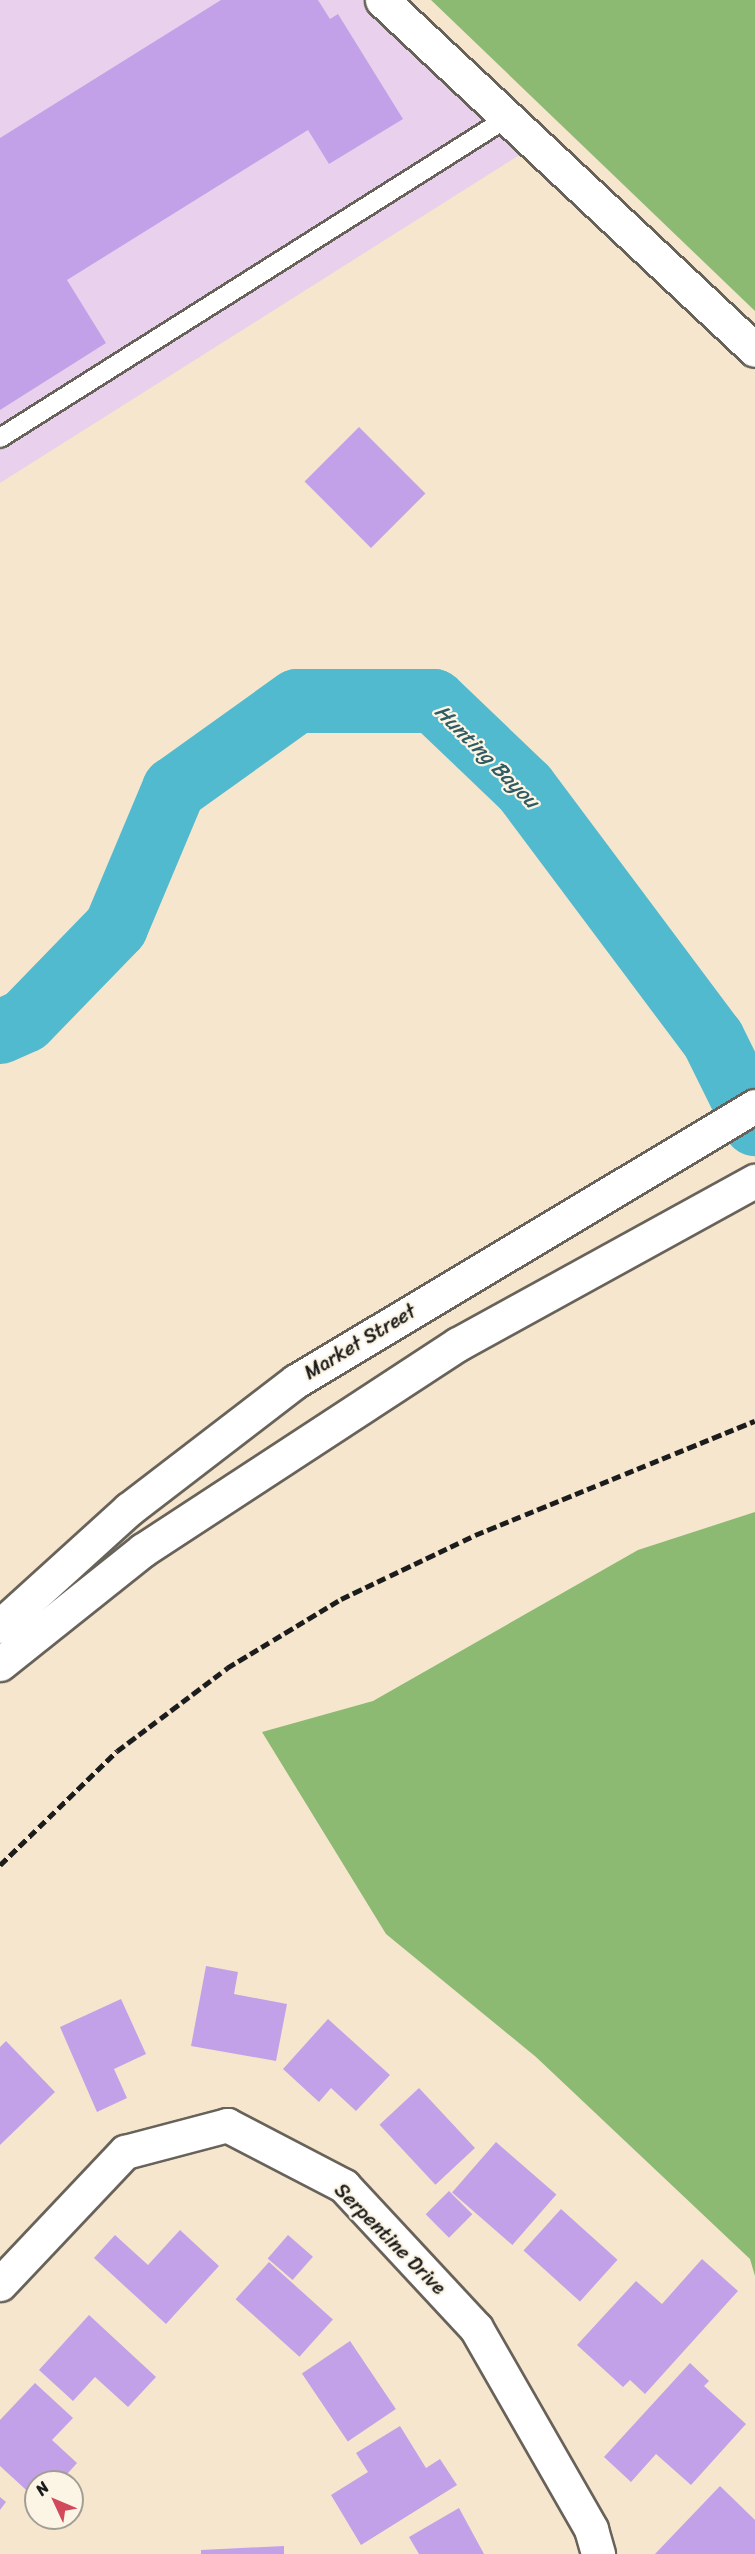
<!DOCTYPE html>
<html>
<head>
<meta charset="utf-8">
<style>
	body { margin:0 }
	#map { position:relative; width:755px; height:2554px; overflow:hidden; background:#f6e6cd; font-family:Sriracha,sans-serif }
	div>[style] { position:absolute }
	.built>* { inset:0; background:#e9d1ed }
	.forest>* { inset:0; background:#8cba73 }
	.river>* { height:64px; margin:-32px; padding:0 32px; transform-origin:32px; border-radius:32px; background:#51bace }
	.building>* { inset:0; background:#c2a1e8; transform-origin:0 0 }
	.roads { filter:drop-shadow(2px 0 #68635a) drop-shadow(-2px 0 #68635a) drop-shadow(0 2px #68635a) drop-shadow(0 -2px #68635a) }
	.lane>* { height:18px; margin:-9px; padding:0 9px; transform-origin:9px; border-radius:9px; background:#fff }
	.street>* { height:33px; margin:-16.5px; padding:0 16.5px; transform-origin:16.5px; border-radius:16.5px; background:#fff }
	.secondary>* { height:33px; margin:-16.5px; padding:0 16.5px; transform-origin:16.5px; border-radius:16.5px; background:#fff }
	.rail>* { height:4.5px; margin-top:-2.25px; transform-origin:0; background:repeating-linear-gradient(90deg,#1c1c1c 0 9px,transparent 0 13.5px) }
	span { translate:-50% -50%; white-space:nowrap; text-align:center; line-height:1.15; -webkit-text-stroke:4.5px #fcf5e5; paint-order:stroke }
	.street-label { font-size:20px; color:#1c1c1c }
	.water-label { font-size:21px; color:#315b63; font-style:italic }
	.north { position:absolute; left:24px; top:2470px; width:60px; height:60px; box-sizing:border-box; background:#fcf5e5; border:2px solid #a29e95; border-radius:50%; rotate:314deg; font-size:16px; font-weight:700; line-height:24px; text-align:center; color:#1c1c1c }
	.north::after { content:''; display:block; margin:auto; width:21px; height:27px; background:#d1495b; clip-path:polygon(50% 0,100% 100%,50% 72%,0 100%) }
</style>
</head>
<body>
<div id="map">
	<div class="built">
		<i style="clip-path:polygon(0 0,363px 0,526px 151px,0 483px)"></i>
	</div>
	<div class="forest">
		<i style="clip-path:polygon(431px 0,755px 0,755px 311px)"></i>
		<i style="clip-path:polygon(755px 1512px,755px 2276px,750px 2259px,536px 2057px,386px 1934px,262px 1732px,373px 1701px,638px 1550px)"></i>
	</div>
	<div class="river">
		<i style="left:0;top:1032px;width:27px;rotate:-24deg"></i>
		<i style="left:25px;top:1021px;width:131px;rotate:-45.9deg"></i>
		<i style="left:116px;top:927px;width:150px;rotate:-67.2deg"></i>
		<i style="left:174px;top:789px;width:151px;rotate:-35.6deg"></i>
		<i style="left:297px;top:701px;width:137px"></i>
		<i style="left:434px;top:701px;width:126px;rotate:43.7deg"></i>
		<i style="left:525px;top:788px;width:314px;rotate:53.2deg"></i>
		<i style="left:713px;top:1039px;width:95px;rotate:63.7deg"></i>
	</div>
	<div class="building">
		<i style="clip-path:polygon(221px 0,318px 0,330px 19px,338px 14px,403px 119px,329px 164px,308px 130px,67px 280px,106px 343px,0 410px,0 138px)"></i>
		<i style="left:359px;top:427px;width:94px;height:77px;rotate:45deg"></i>
		<i style="clip-path:polygon(206px 1966px,238px 1972px,234px 1994px,287px 2004px,276px 2061px,191px 2046px)"></i>
		<i style="clip-path:polygon(121px 1999px,146px 2054px,114px 2069px,127px 2098px,97px 2112px,60px 2027px)"></i>
		<i style="clip-path:polygon(328px 2019px,390px 2075px,356px 2111px,331px 2088px,319px 2102px,283px 2069px)"></i>
		<i style="clip-path:polygon(6px 2041px,55px 2092px,0 2145px,0 2047px)"></i>
		<i style="left:419px;top:2088px;width:82px;height:54px;rotate:47deg"></i>
		<i style="left:496px;top:2142px;width:80px;height:67px;rotate:41deg"></i>
		<i style="left:449px;top:2191px;width:33px;height:33px;rotate:45deg"></i>
		<i style="left:561px;top:2209px;width:76px;height:56px;rotate:42deg"></i>
		<i style="clip-path:polygon(180px 2230px,219px 2266px,166px 2324px,94px 2258px,115px 2235px,148px 2265px)"></i>
		<i style="left:288px;top:2235px;width:33px;height:31px;rotate:41deg"></i>
		<i style="clip-path:polygon(702px 2259px,738px 2291px,645px 2394px,630px 2380px,623px 2387px,577px 2345px,636px 2281px,662px 2304px)"></i>
		<i style="left:269px;top:2262px;width:86px;height:50px;rotate:42deg"></i>
		<i style="clip-path:polygon(89px 2315px,156px 2377px,128px 2407px,95px 2377px,73px 2401px,39px 2370px)"></i>
		<i style="left:350px;top:2341px;width:82px;height:58px;rotate:56deg"></i>
		<i style="clip-path:polygon(690px 2363px,709px 2381px,704px 2386px,746px 2424px,691px 2485px,656px 2454px,631px 2482px,604px 2457px)"></i>
		<i style="clip-path:polygon(35px 2383px,73px 2418px,52px 2440px,77px 2463px,60px 2482px,36px 2482px,36px 2499px,0 2466px,0 2420px)"></i>
		<i style="clip-path:polygon(400px 2426px,426px 2468px,440px 2459px,457px 2485px,361px 2545px,331px 2495px,368px 2472px,356px 2453px)"></i>
		<i style="clip-path:polygon(720px 2486px,755px 2520px,755px 2554px,655px 2554px)"></i>
		<i style="clip-path:polygon(0 2497px,6px 2502px,0 2510px)"></i>
		<i style="clip-path:polygon(459px 2508px,484px 2554px,419px 2554px,409px 2537px)"></i>
		<i style="clip-path:polygon(284px 2546px,284px 2554px,201px 2554px,201px 2550px)"></i>
	</div>
	<div class="roads">
		<div class="lane">
			<i style="left:0;top:438px;width:600px;rotate:-32.26deg"></i>
		</div>
		<div class="street">
			<i style="left:382px;top:0;width:511px;rotate:43.18deg"></i>
			<i style="left:0;top:2284px;width:182px;rotate:-46.6deg"></i>
			<i style="left:125px;top:2152px;width:106px;rotate:-14.8deg"></i>
			<i style="left:227px;top:2125px;width:132px;rotate:27.5deg"></i>
			<i style="left:344px;top:2186px;width:194px;rotate:47.1deg"></i>
			<i style="left:476px;top:2328px;width:232px;rotate:60.2deg"></i>
			<i style="left:591px;top:2529px;width:26px;rotate:74deg"></i>
		</div>
		<div class="secondary">
			<i style="left:0;top:1626px;width:174px;rotate:-42.2deg"></i>
			<i style="left:129px;top:1509px;width:210px;rotate:-37.5deg"></i>
			<i style="left:296px;top:1381px;width:535px;rotate:-30.93deg"></i>
			<i style="left:0;top:1664px;width:183px;rotate:-38.6deg"></i>
			<i style="left:143px;top:1550px;width:376px;rotate:-33.2deg"></i>
			<i style="left:458px;top:1344px;width:339px;rotate:-28.8deg"></i>
		</div>
	</div>
	<div class="rail">
		<i style="left:0;top:1865px;width:163px;rotate:-44.3deg"></i>
		<i style="left:117px;top:1751px;width:138px;rotate:-37deg"></i>
		<i style="left:227px;top:1668px;width:133px;rotate:-31.2deg"></i>
		<i style="left:341px;top:1599px;width:148px;rotate:-25.5deg"></i>
		<i style="left:475px;top:1535px;width:302px;rotate:-22.2deg"></i>
	</div>
	<div class="street-label">
		<span style="left:360px;top:1342px;rotate:-31deg">Market Street</span>
		<span style="left:390px;top:2239px;rotate:45deg">Serpentine Drive</span>
	</div>
	<div class="water-label">
		<span style="left:487px;top:756px;rotate:45deg">Hunting Bayou</span>
	</div>
	<div class="north">N</div>
</div>
</body>
</html>
